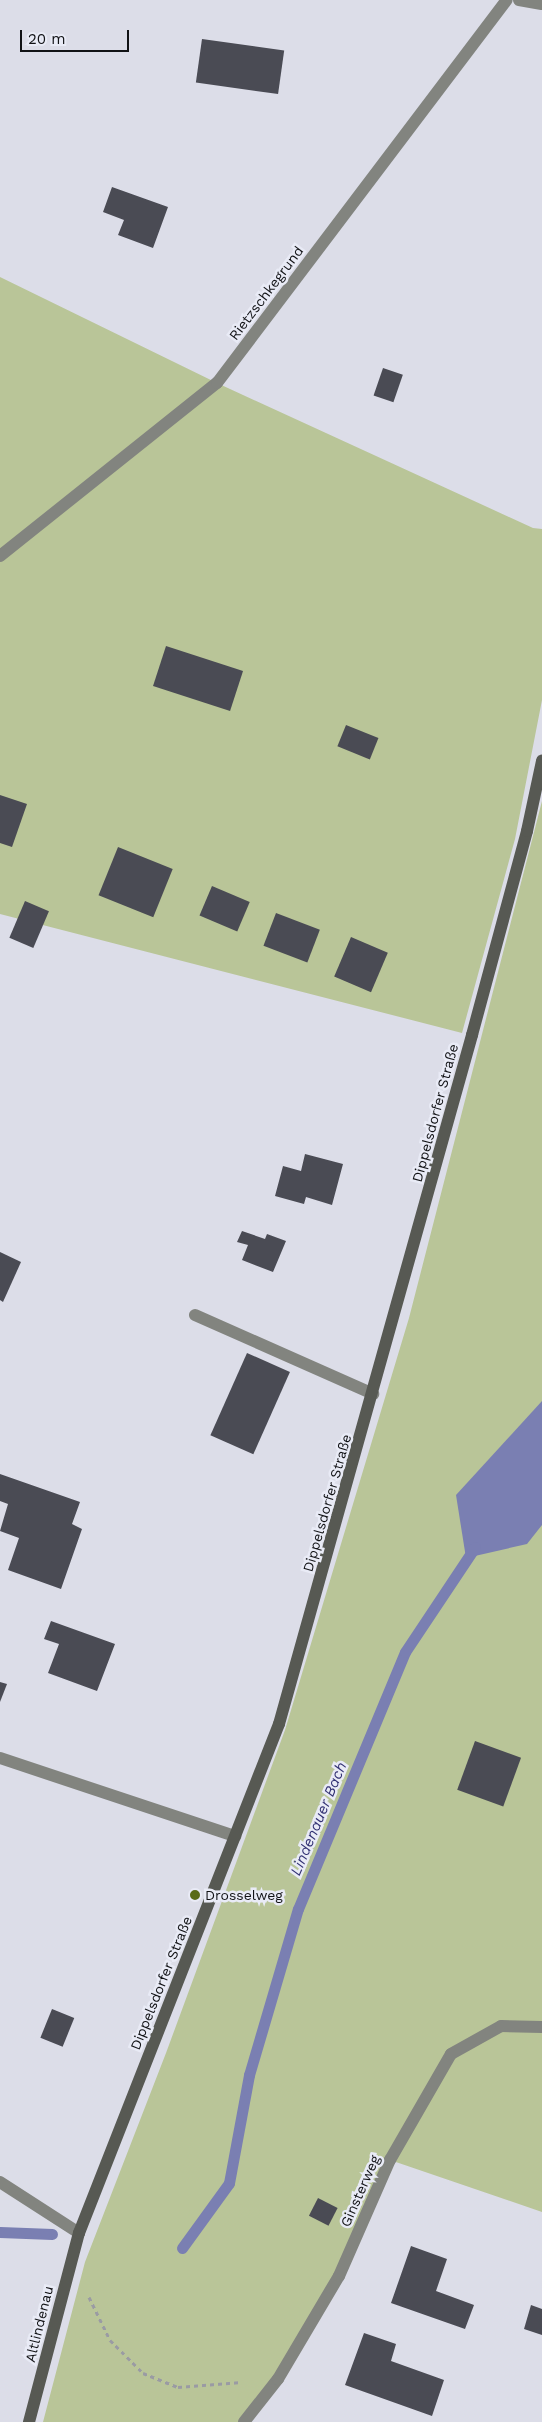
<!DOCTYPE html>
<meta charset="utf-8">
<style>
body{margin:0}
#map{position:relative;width:542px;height:2422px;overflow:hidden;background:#dcdde8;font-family:"Work Sans",sans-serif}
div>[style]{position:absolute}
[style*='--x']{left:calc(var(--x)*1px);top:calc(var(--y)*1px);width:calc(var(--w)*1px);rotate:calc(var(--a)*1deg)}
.green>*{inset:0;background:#b9c598}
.water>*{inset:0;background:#7a7fb2}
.stream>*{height:11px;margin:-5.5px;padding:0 5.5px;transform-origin:5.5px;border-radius:5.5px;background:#7a7fb2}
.building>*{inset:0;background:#4a4b54;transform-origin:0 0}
.path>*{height:3px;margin-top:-1.5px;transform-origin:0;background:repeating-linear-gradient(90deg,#9a9ba3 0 4px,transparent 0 8px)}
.lane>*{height:12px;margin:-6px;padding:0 6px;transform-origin:6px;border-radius:6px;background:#82847f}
.street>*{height:12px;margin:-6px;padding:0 6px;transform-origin:6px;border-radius:6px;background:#82847f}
.secondary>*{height:12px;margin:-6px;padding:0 6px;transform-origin:6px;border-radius:6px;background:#575953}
.dots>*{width:14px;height:14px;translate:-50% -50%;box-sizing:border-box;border:2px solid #e9ebf6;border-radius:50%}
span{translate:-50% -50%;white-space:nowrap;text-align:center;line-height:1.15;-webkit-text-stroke:5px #e9ebf6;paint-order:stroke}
.street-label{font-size:14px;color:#111215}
.poi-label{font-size:14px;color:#111215}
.left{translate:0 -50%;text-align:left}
.water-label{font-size:15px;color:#333273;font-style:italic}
.scale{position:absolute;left:20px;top:30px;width:109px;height:22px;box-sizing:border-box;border:2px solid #111215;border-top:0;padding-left:6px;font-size:15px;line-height:18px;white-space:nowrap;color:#111215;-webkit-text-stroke:4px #e9ebf6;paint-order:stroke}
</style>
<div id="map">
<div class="green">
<div style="clip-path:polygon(0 277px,217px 383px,533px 528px,542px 529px,542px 700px,515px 839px,462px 1033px,0 914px)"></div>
<div style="clip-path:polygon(542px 801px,542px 2212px,390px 2160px,339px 2276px,244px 2422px,43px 2422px,85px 2262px,166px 2053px,285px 1730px,409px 1318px)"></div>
</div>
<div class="water">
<div style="clip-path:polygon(542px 1401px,542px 1525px,527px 1544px,466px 1558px,456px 1495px)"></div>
</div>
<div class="stream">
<div style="--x:0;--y:2232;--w:52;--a:2.2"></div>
<div style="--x:182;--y:2248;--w:80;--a:-54.1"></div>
<div style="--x:229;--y:2183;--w:110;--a:-79.5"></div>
<div style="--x:249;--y:2075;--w:173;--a:-73.6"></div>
<div style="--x:298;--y:1909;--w:278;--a:-67.4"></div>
<div style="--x:405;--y:1652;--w:126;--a:-56.3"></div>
</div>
<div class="building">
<div style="left:202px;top:39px;width:83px;height:44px;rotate:8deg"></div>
<div style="clip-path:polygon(112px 187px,168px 207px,153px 248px,118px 235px,124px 220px,103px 212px)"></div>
<div style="left:383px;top:368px;width:21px;height:29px;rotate:19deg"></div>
<div style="left:166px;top:646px;width:81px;height:42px;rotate:18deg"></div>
<div style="left:346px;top:725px;width:35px;height:23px;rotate:22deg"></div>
<div style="clip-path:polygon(0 795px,27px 804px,12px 847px,0 843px)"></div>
<div style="left:118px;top:847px;width:59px;height:52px;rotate:22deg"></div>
<div style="left:212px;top:886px;width:41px;height:32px;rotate:23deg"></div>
<div style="left:25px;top:901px;width:26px;height:40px;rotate:23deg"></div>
<div style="left:276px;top:913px;width:47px;height:35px;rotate:21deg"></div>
<div style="left:351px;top:937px;width:40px;height:43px;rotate:23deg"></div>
<div style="clip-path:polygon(305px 1154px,343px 1164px,332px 1205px,306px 1197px,304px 1204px,275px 1196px,283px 1166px,301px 1171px)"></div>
<div style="clip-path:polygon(242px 1231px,265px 1239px,267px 1234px,286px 1241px,273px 1272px,242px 1260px,248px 1245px,237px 1242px)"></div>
<div style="clip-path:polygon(0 1252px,21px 1262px,3px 1302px,0 1300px)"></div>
<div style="left:247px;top:1353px;width:47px;height:90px;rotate:24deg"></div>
<div style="clip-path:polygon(0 1474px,80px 1502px,72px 1524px,82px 1529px,61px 1589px,8px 1570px,19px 1538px,0 1531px,8px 1504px,0 1501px)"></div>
<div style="clip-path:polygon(51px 1621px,115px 1644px,97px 1691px,48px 1673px,59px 1644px,44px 1639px)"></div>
<div style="clip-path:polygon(0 1682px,7px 1684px,0 1702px)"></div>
<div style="left:475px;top:1741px;width:49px;height:52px;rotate:20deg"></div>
<div style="left:52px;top:2009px;width:24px;height:31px;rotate:22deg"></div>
<div style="left:318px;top:2198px;width:22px;height:20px;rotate:27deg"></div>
<div style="clip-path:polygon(411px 2246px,447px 2259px,436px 2291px,474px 2305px,465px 2329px,391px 2303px)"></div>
<div style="clip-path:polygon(531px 2305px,542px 2309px,542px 2335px,524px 2329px)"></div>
<div style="clip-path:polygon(364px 2333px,396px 2344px,391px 2361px,444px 2380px,432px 2416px,345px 2385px)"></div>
</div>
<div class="path">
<div style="--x:89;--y:2297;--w:48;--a:64"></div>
<div style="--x:110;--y:2340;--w:47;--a:45"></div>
<div style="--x:143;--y:2373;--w:38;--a:22"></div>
<div style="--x:178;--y:2387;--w:64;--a:-4.5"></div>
</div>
<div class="lane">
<div style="--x:195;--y:1315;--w:195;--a:23.9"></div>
<div style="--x:244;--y:2422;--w:55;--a:-51.7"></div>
<div style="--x:278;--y:2379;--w:120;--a:-59.4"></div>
<div style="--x:339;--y:2276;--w:127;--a:-66.3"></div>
<div style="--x:390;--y:2160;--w:122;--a:-60.1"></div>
<div style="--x:451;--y:2054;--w:57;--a:-29.2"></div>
<div style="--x:501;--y:2026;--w:41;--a:1.4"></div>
</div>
<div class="street">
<div style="--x:519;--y:0;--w:23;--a:10"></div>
<div style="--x:0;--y:556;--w:278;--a:-38.6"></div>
<div style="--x:217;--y:383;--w:480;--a:-52.9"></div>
<div style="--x:0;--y:1758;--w:248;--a:18.4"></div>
<div style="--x:0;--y:2182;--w:94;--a:32.8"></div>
</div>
<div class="secondary">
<div style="--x:29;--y:2422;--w:196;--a:-75.2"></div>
<div style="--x:79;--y:2233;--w:547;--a:-68.55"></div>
<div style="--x:279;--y:1724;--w:716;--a:-74.35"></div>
<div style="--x:472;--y:1035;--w:211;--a:-74.9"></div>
<div style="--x:527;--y:831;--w:72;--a:-77.9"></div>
</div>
<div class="dots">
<div style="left:195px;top:1895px;background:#5a6b17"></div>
</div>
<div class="street-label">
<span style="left:266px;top:293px;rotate:-53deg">Rietzschkegrund</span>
<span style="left:435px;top:1113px;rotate:-75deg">Dippelsdorfer Straße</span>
<span style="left:327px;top:1503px;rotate:-74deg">Dippelsdorfer Straße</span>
<span style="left:161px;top:1983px;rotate:-68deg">Dippelsdorfer Straße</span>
<span style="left:360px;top:2191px;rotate:-66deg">Ginsterweg</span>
<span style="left:39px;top:2324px;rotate:-76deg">Altlindenau</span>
</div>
<div class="poi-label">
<span class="left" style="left:205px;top:1895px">Drosselweg</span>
</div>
<div class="water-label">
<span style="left:319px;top:1819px;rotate:-67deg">Lindenauer Bach</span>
</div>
<div class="scale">20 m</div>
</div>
